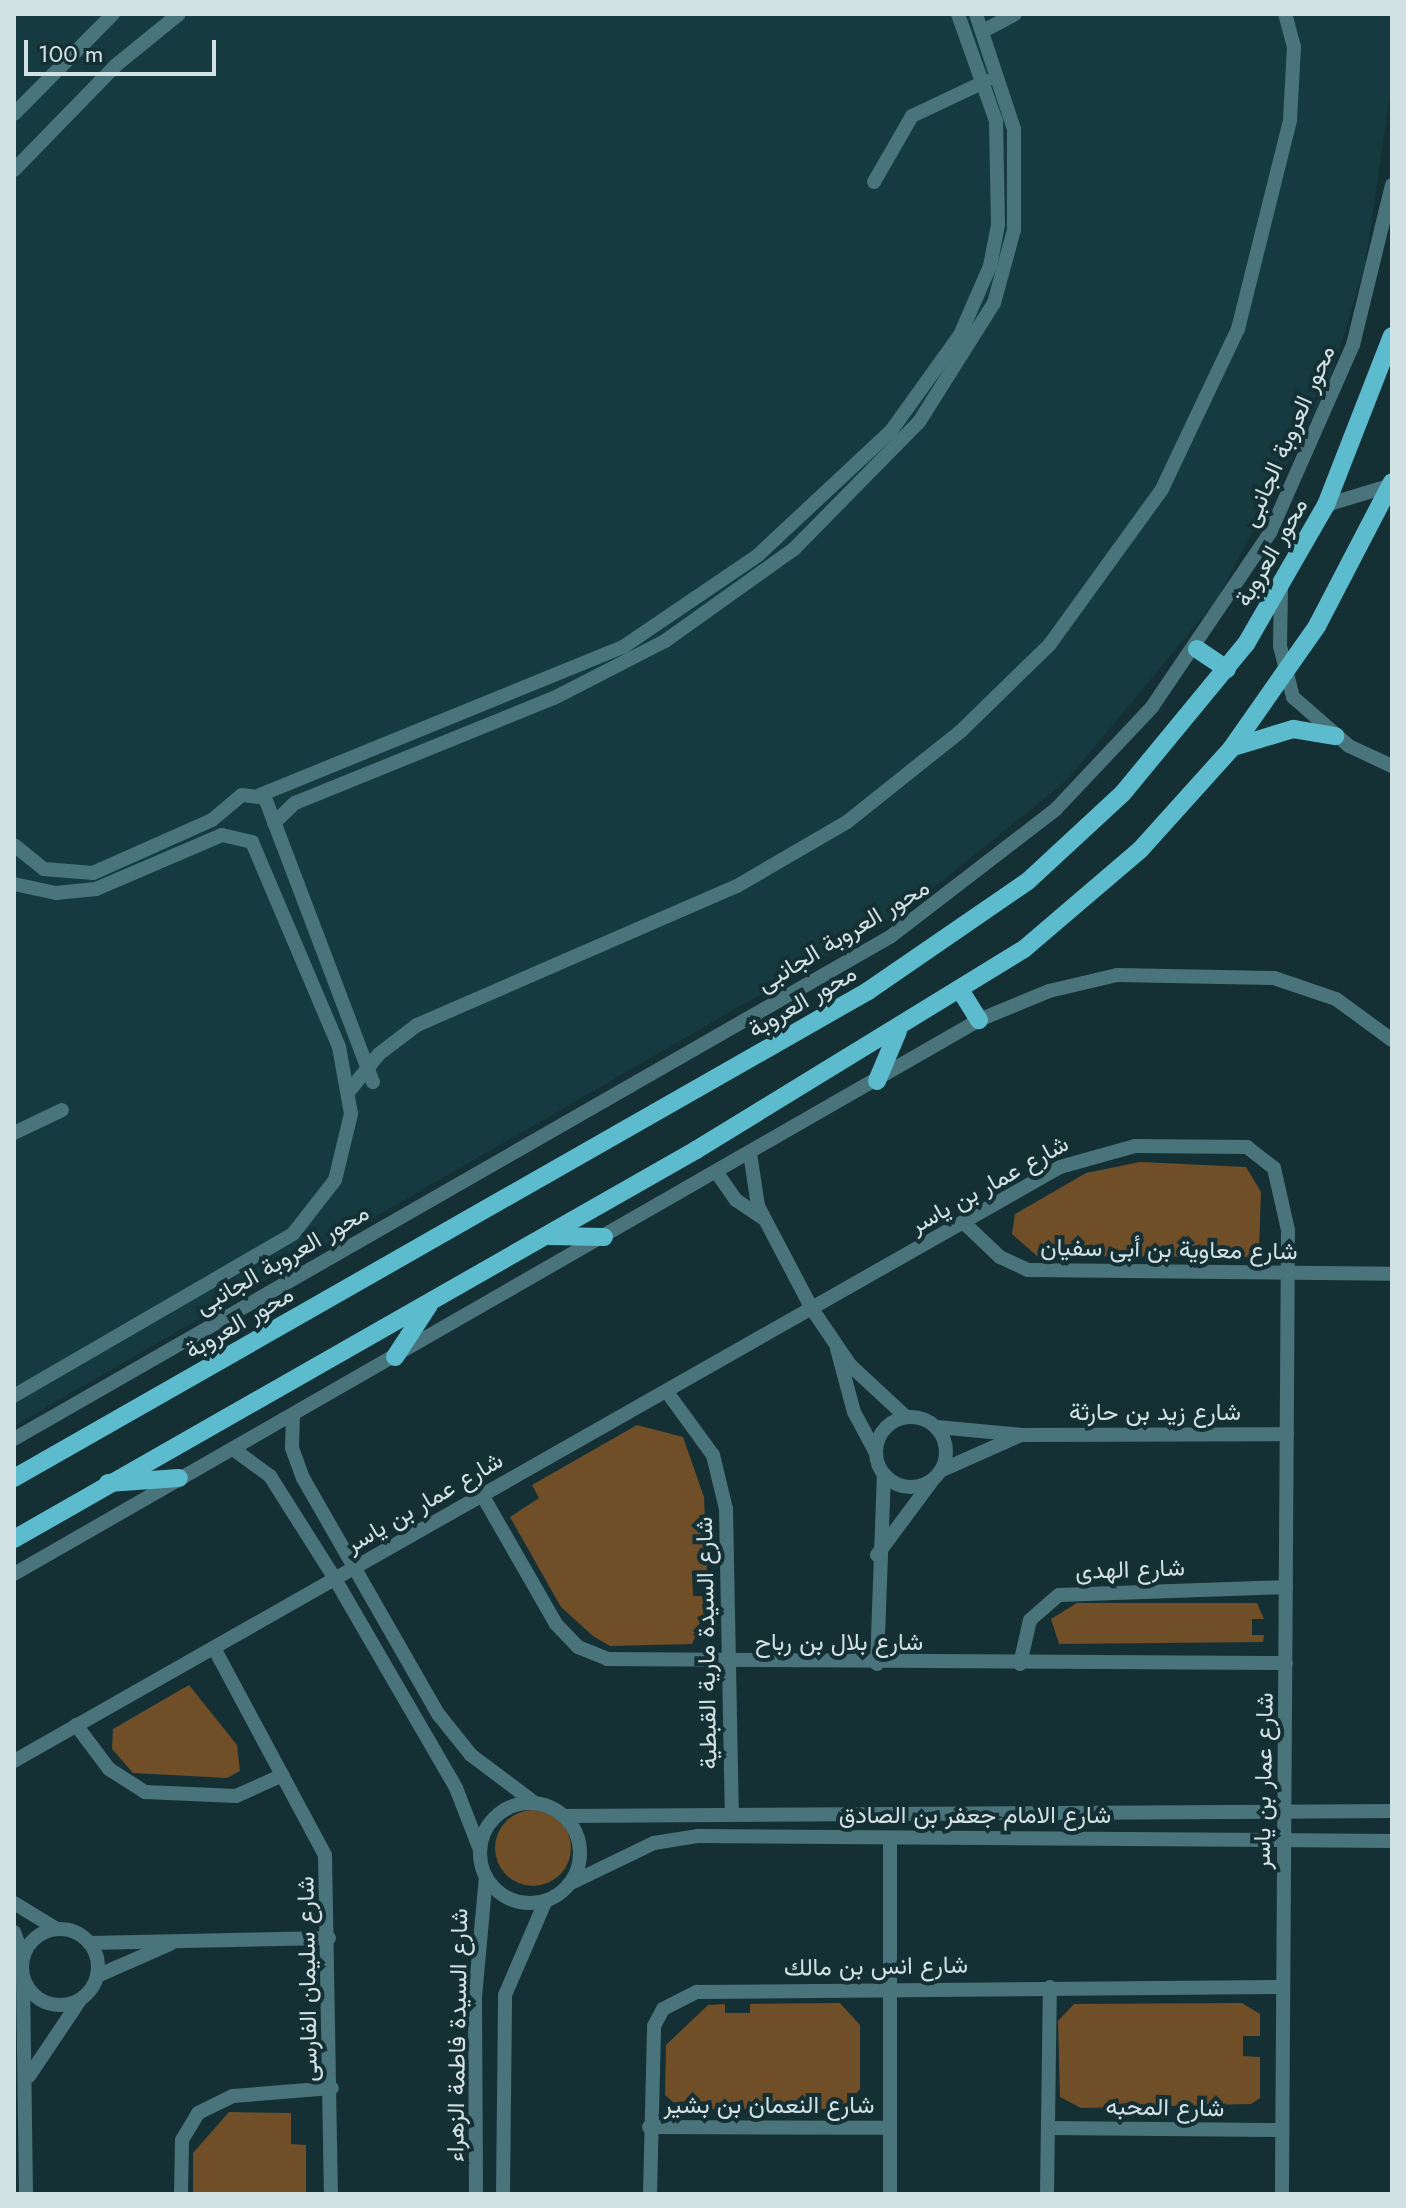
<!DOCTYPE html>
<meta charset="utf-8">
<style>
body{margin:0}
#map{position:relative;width:1406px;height:2208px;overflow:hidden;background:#153035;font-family:Jost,Vazirmatn,sans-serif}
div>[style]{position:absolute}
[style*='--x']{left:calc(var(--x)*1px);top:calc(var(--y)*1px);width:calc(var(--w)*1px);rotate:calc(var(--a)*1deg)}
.built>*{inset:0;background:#153b41}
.green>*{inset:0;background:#6f4e28}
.round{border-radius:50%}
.minor>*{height:14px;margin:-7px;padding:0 7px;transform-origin:7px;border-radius:7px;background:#49747c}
.minor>.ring{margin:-7px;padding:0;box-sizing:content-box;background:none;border:14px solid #49747c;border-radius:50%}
.major>*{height:18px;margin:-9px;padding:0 9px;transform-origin:9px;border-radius:9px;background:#5cbccd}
span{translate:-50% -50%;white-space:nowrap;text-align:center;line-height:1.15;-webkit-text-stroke:8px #153035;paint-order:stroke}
.street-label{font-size:24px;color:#d1e1e4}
.frame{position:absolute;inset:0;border:16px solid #d1e1e4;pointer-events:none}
.scale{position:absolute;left:24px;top:40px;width:192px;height:36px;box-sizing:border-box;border:4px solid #d1e1e4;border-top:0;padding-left:10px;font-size:24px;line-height:28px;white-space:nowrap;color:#d1e1e4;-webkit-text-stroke:6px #153035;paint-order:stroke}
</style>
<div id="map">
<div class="built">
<div style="clip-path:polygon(14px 14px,1392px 14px,1392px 80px,1365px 266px,1328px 386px,1218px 598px,1067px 780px,906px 910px,14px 1426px)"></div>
</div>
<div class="green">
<div style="clip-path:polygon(1140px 1162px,1246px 1167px,1261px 1192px,1259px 1248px,1248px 1257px,1037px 1256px,1012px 1234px,1015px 1214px,1086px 1173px)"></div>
<div style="clip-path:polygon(637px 1425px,683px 1437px,704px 1497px,707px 1571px,692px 1571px,693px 1596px,707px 1596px,707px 1609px,692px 1644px,610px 1646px,593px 1636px,561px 1607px,510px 1517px,539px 1498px,532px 1485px)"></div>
<div style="clip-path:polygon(1077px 1603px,1257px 1603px,1264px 1619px,1252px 1619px,1252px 1635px,1264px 1635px,1263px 1642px,1059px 1644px,1051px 1619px)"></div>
<div style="clip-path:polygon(189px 1685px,237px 1745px,240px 1771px,227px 1778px,133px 1773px,112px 1749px,113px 1729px)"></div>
<div class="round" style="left:495px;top:1810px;width:76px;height:76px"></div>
<div style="clip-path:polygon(840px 2003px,860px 2025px,860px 2089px,843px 2109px,681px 2109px,665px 2095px,666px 2045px,708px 2005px,725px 2004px,725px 2013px,750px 2013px,750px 2004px)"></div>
<div style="clip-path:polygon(1242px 2003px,1260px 2014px,1260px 2036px,1243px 2036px,1243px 2056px,1260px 2057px,1260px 2098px,1251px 2104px,1081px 2108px,1060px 2097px,1058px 2021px,1074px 2004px)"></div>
<div style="clip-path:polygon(229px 2112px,291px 2113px,291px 2144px,306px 2145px,306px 2194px,193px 2194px,193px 2153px)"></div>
</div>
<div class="minor">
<div style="--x:985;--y:30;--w:34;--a:-28"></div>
<div style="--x:14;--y:114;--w:141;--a:-45.3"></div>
<div style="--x:14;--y:170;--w:145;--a:-45.8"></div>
<div style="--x:115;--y:66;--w:82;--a:-39.1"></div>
<div style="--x:874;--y:182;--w:76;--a:-60.1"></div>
<div style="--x:912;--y:116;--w:82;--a:-25.3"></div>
<div style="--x:1326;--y:505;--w:69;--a:-16.9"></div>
<div style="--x:1281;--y:587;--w:59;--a:91"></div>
<div style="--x:1280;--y:646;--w:53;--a:75.7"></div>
<div style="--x:1293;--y:697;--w:74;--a:41.2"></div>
<div style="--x:1349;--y:746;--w:47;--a:24.9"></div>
<div style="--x:260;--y:795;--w:392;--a:-22.2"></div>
<div style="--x:623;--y:647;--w:162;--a:-34.2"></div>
<div style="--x:757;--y:556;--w:183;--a:-43"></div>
<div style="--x:891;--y:431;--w:118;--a:-54.3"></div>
<div style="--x:960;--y:335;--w:75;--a:-66.5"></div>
<div style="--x:990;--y:266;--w:42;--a:-79"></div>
<div style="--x:998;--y:225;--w:104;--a:-91.1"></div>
<div style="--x:996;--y:121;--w:114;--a:-109.6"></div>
<div style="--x:274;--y:823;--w:29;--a:-44"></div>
<div style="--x:295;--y:803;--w:279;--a:-22.1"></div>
<div style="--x:554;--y:698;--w:125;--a:-27.2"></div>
<div style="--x:665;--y:641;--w:158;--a:-35.5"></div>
<div style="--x:794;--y:549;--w:178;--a:-45.5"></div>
<div style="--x:919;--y:422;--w:141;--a:-57.8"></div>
<div style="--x:994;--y:303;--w:76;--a:-74.7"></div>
<div style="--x:1014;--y:230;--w:101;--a:-90"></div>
<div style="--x:1014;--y:129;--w:121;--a:-108.3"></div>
<div style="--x:14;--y:845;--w:38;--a:39"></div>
<div style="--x:44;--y:869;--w:49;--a:4.7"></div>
<div style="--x:93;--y:873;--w:130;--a:-24"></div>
<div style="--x:212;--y:820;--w:39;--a:-40"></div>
<div style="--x:242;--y:795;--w:23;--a:7"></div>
<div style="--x:265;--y:798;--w:304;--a:69.2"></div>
<div style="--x:14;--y:884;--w:43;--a:12.1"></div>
<div style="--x:56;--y:893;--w:40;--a:-5.7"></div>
<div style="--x:96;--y:889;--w:137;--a:-23.2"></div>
<div style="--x:222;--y:835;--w:31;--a:13"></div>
<div style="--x:252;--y:842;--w:223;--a:67"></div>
<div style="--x:339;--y:1047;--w:68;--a:79.8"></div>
<div style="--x:351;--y:1114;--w:68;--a:103.6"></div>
<div style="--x:335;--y:1180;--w:68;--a:127.9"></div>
<div style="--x:293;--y:1234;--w:323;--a:149.9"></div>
<div style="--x:350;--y:1090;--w:46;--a:-51.1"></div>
<div style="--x:379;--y:1054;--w:48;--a:-37.3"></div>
<div style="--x:417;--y:1025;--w:349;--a:-23.5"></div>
<div style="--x:737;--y:886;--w:127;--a:-30.2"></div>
<div style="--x:847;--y:822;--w:146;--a:-38.6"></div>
<div style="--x:961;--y:731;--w:124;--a:-44.3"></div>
<div style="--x:1050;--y:644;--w:191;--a:-54.1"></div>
<div style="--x:1162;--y:489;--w:177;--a:-64.6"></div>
<div style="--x:1238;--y:329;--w:215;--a:-76"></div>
<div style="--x:1290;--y:120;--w:73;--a:-86.9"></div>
<div style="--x:1294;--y:47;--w:34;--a:-105"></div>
<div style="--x:14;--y:1133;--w:53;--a:-25.6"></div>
<div style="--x:750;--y:1153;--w:54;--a:81.4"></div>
<div style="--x:758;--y:1206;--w:116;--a:62.3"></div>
<div style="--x:812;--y:1309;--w:68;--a:55.8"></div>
<div style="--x:850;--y:1365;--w:76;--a:42.9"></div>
<div style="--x:717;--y:1173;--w:33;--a:55"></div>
<div style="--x:736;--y:1200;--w:34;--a:34"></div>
<div style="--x:963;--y:1222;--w:51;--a:43.4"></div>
<div style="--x:1000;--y:1257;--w:31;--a:25"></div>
<div style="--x:1028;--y:1270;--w:364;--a:0.6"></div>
<div style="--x:837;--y:1349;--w:65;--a:74.9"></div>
<div style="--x:854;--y:1412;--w:47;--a:61.8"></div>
<div style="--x:667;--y:1392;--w:78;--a:53.9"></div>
<div style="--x:713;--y:1455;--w:56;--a:76.5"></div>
<div style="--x:726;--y:1509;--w:304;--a:88.9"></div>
<div class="ring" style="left:876px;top:1417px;width:56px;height:56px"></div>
<div style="--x:293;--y:1417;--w:31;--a:92"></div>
<div style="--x:292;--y:1448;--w:32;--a:70"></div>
<div style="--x:303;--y:1478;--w:273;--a:60.2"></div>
<div style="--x:439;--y:1715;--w:51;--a:51.3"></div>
<div style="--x:471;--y:1755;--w:80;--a:36.9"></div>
<div style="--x:937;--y:1427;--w:86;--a:5.3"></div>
<div style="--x:1023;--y:1435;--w:264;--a:-0.2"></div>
<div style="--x:14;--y:1439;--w:1010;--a:-29.82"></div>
<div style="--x:890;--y:937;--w:210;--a:-37.6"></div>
<div style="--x:1056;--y:809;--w:140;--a:-46.7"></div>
<div style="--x:1152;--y:707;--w:210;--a:-55.9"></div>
<div style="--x:1270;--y:533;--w:206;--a:-66.2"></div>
<div style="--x:1353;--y:345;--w:165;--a:-76.3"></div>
<div style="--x:233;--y:1449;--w:46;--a:36.1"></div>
<div style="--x:270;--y:1476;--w:122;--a:57.7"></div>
<div style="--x:335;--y:1579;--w:241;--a:59.9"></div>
<div style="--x:456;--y:1788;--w:66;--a:68.8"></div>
<div style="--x:942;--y:1470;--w:86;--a:-23.9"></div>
<div style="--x:481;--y:1493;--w:151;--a:60.2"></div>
<div style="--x:556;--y:1624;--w:32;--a:46"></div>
<div style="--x:578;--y:1647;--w:31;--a:22"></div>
<div style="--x:607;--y:1659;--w:679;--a:0.34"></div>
<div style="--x:877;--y:1555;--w:92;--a:-53.4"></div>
<div style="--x:14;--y:1574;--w:1113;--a:-29.86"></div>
<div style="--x:979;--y:1020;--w:76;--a:-22.5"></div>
<div style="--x:1049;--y:991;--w:70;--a:-13.2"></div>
<div style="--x:1117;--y:975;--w:157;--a:1.1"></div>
<div style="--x:1274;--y:978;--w:65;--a:18.7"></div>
<div style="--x:1336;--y:999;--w:69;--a:36.2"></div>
<div style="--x:214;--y:1648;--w:235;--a:61.8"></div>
<div style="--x:325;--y:1855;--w:339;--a:89"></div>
<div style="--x:877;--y:1664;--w:190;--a:-87.9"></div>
<div style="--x:1020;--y:1664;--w:45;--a:-77.2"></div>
<div style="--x:1030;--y:1620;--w:38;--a:-41"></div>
<div style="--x:1059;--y:1595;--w:227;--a:-2"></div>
<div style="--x:76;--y:1725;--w:55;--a:53.1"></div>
<div style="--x:109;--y:1769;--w:43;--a:32.6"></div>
<div style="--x:145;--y:1792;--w:91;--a:2.5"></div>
<div style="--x:236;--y:1796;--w:51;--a:-24.1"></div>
<div style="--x:14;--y:1761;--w:1203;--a:-29.59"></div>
<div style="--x:1060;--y:1167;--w:78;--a:-15.6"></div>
<div style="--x:1135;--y:1146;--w:112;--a:0.5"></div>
<div style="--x:1247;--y:1147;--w:34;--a:38"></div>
<div style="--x:1274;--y:1168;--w:64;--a:77.3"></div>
<div style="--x:1288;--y:1230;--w:964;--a:90.36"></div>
<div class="ring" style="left:480px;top:1803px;width:86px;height:86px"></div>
<div style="--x:564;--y:1816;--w:828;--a:-0.35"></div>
<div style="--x:569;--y:1884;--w:94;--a:-25.8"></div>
<div style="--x:654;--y:1843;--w:45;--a:-9"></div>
<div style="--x:698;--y:1836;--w:694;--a:0.41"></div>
<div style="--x:14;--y:1903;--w:50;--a:31.2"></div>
<div class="ring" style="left:22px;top:1929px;width:62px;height:62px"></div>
<div style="--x:14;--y:1932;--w:27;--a:70"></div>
<div style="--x:89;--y:1943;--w:240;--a:-1.2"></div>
<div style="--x:97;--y:1976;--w:80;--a:-23.7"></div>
<div style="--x:23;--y:1979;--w:215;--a:89.2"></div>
<div style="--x:29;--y:2076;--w:92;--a:-56.1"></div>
<div style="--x:649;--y:2127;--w:240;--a:0.2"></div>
<div style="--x:1048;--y:2128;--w:233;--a:0.5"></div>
<div style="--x:181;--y:2194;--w:54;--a:-88.9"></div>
<div style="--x:182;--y:2140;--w:31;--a:-59"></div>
<div style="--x:198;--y:2113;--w:39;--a:-26"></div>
<div style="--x:233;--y:2096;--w:99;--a:-4.6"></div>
<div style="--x:476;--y:2194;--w:197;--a:-90.3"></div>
<div style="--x:475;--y:1997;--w:121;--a:-84.8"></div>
<div style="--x:503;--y:2194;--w:199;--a:-89.4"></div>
<div style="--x:505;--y:1995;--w:103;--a:-66.7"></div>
<div style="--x:650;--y:2194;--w:168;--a:-88.6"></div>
<div style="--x:654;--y:2026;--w:19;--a:-62"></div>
<div style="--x:663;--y:2009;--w:38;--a:-27"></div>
<div style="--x:697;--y:1992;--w:585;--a:-0.49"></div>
<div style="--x:890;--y:2194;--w:356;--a:-90"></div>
<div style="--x:1047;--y:2194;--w:207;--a:-89.2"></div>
</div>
<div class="major">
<div style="--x:1197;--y:649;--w:36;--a:34"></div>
<div style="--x:1237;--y:746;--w:59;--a:-16.9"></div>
<div style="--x:1293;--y:729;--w:43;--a:9.5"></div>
<div style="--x:962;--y:993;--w:32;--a:58"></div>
<div style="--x:877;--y:1081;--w:54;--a:-67.2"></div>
<div style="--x:549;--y:1236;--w:55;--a:1"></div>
<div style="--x:395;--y:1357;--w:62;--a:-56.8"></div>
<div style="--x:14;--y:1478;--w:983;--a:-29.69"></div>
<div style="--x:868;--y:991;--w:194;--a:-34.5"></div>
<div style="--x:1028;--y:881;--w:129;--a:-42.8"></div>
<div style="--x:1123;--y:793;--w:193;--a:-50.5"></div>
<div style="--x:1246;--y:644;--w:160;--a:-60.1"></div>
<div style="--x:1326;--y:505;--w:181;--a:-68.7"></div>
<div style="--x:108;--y:1483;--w:71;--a:-4"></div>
<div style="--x:14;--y:1539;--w:785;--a:-29.7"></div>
<div style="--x:696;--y:1150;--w:385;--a:-31.5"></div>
<div style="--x:1024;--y:949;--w:153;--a:-40.5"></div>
<div style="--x:1140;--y:850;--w:136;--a:-48"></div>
<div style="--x:1231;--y:749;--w:150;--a:-55"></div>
<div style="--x:1317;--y:626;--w:162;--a:-62.5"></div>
</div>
<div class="street-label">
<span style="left:1288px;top:436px;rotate:-66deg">محور العروبة الجانبى</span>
<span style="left:1271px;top:552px;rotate:-60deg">محور العروبة</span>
<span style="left:843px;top:935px;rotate:-31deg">محور العروبة الجانبى</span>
<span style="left:802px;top:1001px;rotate:-30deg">محور العروبة</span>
<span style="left:989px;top:1184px;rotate:-29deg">شارع عمار بن ياسر</span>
<span style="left:1169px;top:1249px;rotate:1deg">شارع معاوية بن أبى سفيان</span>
<span style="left:282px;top:1259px;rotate:-30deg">محور العروبة الجانبى</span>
<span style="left:239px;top:1322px;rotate:-30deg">محور العروبة</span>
<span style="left:1155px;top:1412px">شارع زيد بن حارثة</span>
<span style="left:424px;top:1502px;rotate:-30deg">شارع عمار بن ياسر</span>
<span style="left:1130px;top:1569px;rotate:-2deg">شارع الهدى</span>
<span style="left:839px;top:1642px">شارع بلال بن رباح</span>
<span style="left:706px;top:1643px;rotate:-91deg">شارع السيدة مارية القبطية</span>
<span style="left:1263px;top:1781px;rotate:-89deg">شارع عمار بن ياسر</span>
<span style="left:975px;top:1815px">شارع الامام جعفر بن الصادق</span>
<span style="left:876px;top:1966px;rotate:-1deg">شارع انس بن مالك</span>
<span style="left:307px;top:1979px;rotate:-91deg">شارع سليمان الفارسى</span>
<span style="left:457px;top:2035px;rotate:-89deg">شارع السيدة فاطمة الزهراء</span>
<span style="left:769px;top:2105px">شارع النعمان بن بشير</span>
<span style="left:1165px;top:2107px;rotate:1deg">شارع المحبه</span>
</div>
<div class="frame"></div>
<div class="scale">100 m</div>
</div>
